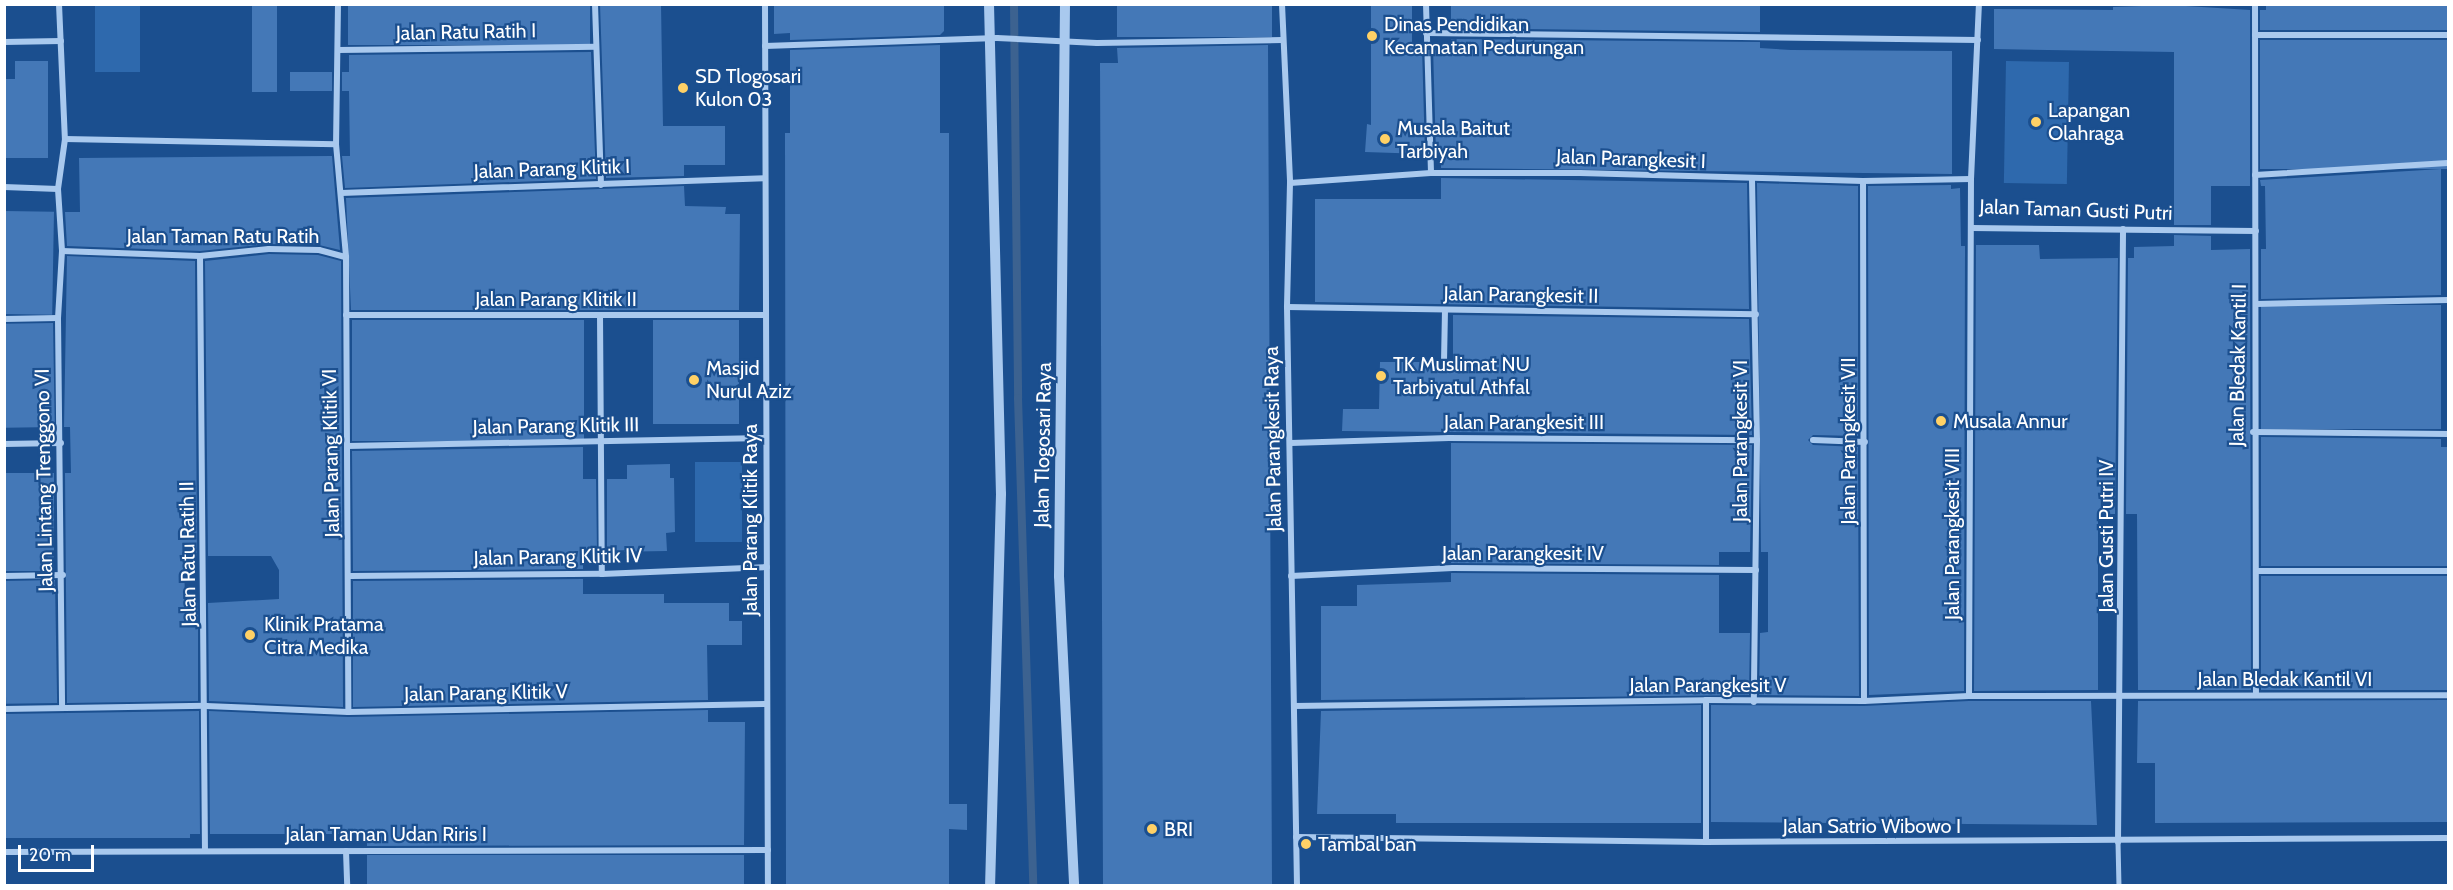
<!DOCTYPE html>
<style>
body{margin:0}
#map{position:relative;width:2453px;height:890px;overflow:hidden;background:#1b4f8f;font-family:Cabin,sans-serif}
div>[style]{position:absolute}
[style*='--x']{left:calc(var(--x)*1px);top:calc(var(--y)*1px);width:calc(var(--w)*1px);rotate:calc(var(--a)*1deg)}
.green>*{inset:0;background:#2e69ad;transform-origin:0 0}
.stream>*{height:8px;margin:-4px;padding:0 4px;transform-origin:4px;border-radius:4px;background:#3c6290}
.building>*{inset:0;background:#4478b7;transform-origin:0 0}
.service>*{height:4.5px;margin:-2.25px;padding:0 2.25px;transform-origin:2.25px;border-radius:2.25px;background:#a9c9ee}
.minor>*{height:6px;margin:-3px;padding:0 3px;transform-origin:3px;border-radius:3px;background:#a9c9ee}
.tertiary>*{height:10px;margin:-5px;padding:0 5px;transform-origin:5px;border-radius:5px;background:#a9c9ee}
.dots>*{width:16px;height:16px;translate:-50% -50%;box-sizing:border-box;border:3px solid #1b4f8f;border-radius:50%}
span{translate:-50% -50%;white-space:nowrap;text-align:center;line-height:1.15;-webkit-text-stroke:4.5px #1b4f8f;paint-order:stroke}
.poi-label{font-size:20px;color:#fff}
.left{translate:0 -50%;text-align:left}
.street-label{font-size:20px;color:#fff}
.frame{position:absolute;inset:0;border:6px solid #fff;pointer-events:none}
.scale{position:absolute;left:18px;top:845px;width:76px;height:27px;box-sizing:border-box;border:3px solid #fff;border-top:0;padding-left:8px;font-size:18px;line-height:21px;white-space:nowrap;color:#fff;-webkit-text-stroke:4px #1b4f8f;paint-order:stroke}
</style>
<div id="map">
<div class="green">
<div style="left:95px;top:5px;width:45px;height:67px"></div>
<div style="left:2006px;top:61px;width:63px;height:122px;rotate:1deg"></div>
<div style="left:695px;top:462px;width:47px;height:80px"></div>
</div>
<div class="stream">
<div style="--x:1014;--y:4;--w:394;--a:89.4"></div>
<div style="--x:1018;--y:398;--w:488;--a:88.2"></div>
</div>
<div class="building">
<div style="left:252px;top:4px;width:25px;height:88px"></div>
<div style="left:348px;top:4px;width:242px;height:41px"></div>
<div style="clip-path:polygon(600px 4px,661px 4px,663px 126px,725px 126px,725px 165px,684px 165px,684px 176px,606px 178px)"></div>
<div style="clip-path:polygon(774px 4px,944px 4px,944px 31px,940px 35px,790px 40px,790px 33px,774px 34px)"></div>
<div style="left:1117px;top:4px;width:155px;height:33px"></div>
<div style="clip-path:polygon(1371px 4px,1412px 4px,1412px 47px,1422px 47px,1425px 154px,1365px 152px,1367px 124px,1371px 125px)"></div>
<div style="clip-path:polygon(1451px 4px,1760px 4px,1760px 32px,1451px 28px)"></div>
<div style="clip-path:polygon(2266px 4px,2448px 4px,2448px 30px,2260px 30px,2260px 10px,2266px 10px)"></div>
<div style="clip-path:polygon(2170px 5px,2250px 10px,2250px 186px,2211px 186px,2211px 225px,2174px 225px,2174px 52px,1994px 49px,1994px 9px,2113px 10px,2113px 7px)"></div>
<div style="clip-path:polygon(1451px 39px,1760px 42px,1760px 48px,1791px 50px,1952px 51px,1952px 174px,1441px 168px,1441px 154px,1436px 154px,1433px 47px,1451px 47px)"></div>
<div style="left:2260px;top:40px;width:188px;height:129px"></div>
<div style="clip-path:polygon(940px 45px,940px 133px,949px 133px,949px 804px,967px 804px,967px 830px,949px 829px,949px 885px,786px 885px,785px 133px,790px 133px,790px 50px)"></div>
<div style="clip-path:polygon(1268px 45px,1272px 885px,1103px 885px,1100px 63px,1118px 63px,1117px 48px)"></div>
<div style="clip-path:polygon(591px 52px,596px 179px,345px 188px,342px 156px,350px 156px,349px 91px,342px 91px,342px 72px,349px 72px,349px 55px)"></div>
<div style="clip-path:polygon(15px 61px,48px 61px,48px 158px,4px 158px,4px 79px,15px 79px)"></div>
<div style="left:332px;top:72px;width:19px;height:42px;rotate:90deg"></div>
<div style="clip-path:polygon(332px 156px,340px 250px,319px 245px,269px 244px,200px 251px,67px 246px,65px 212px,80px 212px,79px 158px)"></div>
<div style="clip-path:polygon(2441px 169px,2441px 295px,2261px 299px,2261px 249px,2266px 249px,2265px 186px,2261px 186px,2260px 180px)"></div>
<div style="clip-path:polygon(1441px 178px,1747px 183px,1749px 309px,1315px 302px,1315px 199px,1441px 199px)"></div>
<div style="clip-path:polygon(1757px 183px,1858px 186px,1858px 436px,1813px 435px,1808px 440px,1813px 445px,1858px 447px,1859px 696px,1759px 695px,1760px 633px,1768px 632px,1768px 552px,1761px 552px)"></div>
<div style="clip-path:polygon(1951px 185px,1951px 189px,1960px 188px,1961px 246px,1965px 246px,1964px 691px,1869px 695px,1868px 186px)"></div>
<div style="clip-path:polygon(684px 186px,685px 206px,726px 207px,725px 214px,740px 214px,739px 310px,351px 310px,346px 198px)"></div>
<div style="left:4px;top:211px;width:50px;height:103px;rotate:1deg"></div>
<div style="clip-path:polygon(2174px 235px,2211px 236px,2211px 250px,2250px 249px,2251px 690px,2138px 690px,2137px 514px,2126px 514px,2128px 258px,2134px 258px,2134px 247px,2174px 246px)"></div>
<div style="clip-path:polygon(1976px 245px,2039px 245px,2040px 259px,2118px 258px,2115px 514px,2098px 514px,2098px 690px,1974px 691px)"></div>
<div style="clip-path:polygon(269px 254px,318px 255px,341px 261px,343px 707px,209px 701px,208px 603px,279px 599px,279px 570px,271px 556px,208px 556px,205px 261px)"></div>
<div style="clip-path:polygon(67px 256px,195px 261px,197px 556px,184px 557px,185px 603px,198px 603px,198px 701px,67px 703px,65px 473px,71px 473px,70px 427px,64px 427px)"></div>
<div style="left:2441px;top:305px;width:124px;height:180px;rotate:90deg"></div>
<div style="clip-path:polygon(1453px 315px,1749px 319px,1752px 435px,1342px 431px,1343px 409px,1379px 409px,1380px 362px,1439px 362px,1444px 367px,1453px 362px)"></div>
<div style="left:352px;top:320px;width:232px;height:121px"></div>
<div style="left:653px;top:320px;width:86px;height:104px"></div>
<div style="left:53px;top:323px;width:104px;height:49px;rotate:89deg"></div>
<div style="clip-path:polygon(2261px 437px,2441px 439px,2441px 447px,2448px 447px,2448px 566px,2261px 566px)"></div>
<div style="clip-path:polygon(1451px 443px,1752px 445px,1750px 552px,1719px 552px,1719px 565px,1451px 563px)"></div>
<div style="clip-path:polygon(583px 447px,583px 479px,596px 479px,597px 552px,583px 552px,583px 569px,353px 571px,352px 451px)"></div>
<div style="clip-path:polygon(670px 464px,670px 478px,674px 478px,675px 532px,666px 533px,667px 551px,607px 552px,607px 479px,627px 479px,627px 465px)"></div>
<div style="left:4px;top:473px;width:50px;height:98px"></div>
<div style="clip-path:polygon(1451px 573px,1719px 575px,1719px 633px,1750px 633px,1749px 695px,1321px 700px,1321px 606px,1357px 606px,1357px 585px,1451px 582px)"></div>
<div style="left:2261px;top:576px;width:187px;height:114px"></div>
<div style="clip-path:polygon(583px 579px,583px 594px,664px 594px,664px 603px,729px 603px,729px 621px,742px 621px,742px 645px,707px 645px,708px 700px,353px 707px,353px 581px)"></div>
<div style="left:55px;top:580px;width:123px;height:51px;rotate:89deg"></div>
<div style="clip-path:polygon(2448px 700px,2448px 822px,2155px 823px,2155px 763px,2137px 763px,2138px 701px)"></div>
<div style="clip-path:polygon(1969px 701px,2091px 701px,2097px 825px,1711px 822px,1711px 705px,1864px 706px)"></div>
<div style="clip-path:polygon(1701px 705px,1701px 823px,1396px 823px,1396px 814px,1317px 814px,1321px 711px)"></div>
<div style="clip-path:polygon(708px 710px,708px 722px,745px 722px,744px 845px,367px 846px,367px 834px,210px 834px,209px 711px,348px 717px)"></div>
<div style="clip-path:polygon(199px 711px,200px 834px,190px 834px,190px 838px,4px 838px,4px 714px)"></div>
<div style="left:744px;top:855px;width:30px;height:377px;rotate:90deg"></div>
</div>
<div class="service">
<div style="--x:2118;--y:842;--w:44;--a:88.7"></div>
</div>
<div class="minor">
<div style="--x:59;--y:4;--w:135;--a:87.5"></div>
<div style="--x:65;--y:139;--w:50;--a:98"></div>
<div style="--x:58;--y:189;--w:62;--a:86.3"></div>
<div style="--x:62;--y:251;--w:67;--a:93.4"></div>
<div style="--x:58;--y:318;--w:390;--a:89.4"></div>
<div style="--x:338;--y:4;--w:140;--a:90.8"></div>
<div style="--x:336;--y:144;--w:113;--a:84.9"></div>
<div style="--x:346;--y:257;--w:455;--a:89.7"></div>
<div style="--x:595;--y:4;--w:181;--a:88.1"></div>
<div style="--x:765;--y:4;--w:882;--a:89.81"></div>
<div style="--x:1282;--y:4;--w:179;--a:87.4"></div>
<div style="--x:1290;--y:183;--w:124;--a:91.4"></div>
<div style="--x:1287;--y:307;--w:579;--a:89.01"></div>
<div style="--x:1426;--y:4;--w:169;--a:88.3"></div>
<div style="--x:2255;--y:4;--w:691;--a:89.92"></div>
<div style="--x:1426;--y:33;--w:552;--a:0.73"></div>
<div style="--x:2255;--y:35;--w:193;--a:0"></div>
<div style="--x:4;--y:42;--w:57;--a:-1"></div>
<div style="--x:765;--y:46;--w:232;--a:-2"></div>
<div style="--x:997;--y:38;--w:100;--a:2.9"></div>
<div style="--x:1097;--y:43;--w:185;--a:-0.9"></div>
<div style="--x:338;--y:50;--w:257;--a:-0.7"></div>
<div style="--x:65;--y:139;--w:271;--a:1.1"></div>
<div style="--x:2255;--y:175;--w:193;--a:-3.6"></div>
<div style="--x:1752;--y:180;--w:260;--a:88.9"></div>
<div style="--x:1757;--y:440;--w:262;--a:90.7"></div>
<div style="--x:1863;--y:181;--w:520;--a:89.89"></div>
<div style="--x:1290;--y:183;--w:141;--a:-4.1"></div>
<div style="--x:1431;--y:173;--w:149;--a:0"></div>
<div style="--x:1580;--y:173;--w:283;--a:1.6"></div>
<div style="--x:1863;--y:181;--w:108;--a:-1.1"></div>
<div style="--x:4;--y:187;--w:54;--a:2.1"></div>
<div style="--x:341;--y:193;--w:424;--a:-2"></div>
<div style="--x:1972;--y:228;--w:284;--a:0.6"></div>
<div style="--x:62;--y:251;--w:138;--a:2.1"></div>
<div style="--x:200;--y:256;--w:69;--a:-5.8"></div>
<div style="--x:269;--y:249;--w:50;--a:1.1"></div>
<div style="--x:319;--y:250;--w:28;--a:15"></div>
<div style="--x:200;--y:256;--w:595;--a:89.52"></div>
<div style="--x:2256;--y:304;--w:192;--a:-1.2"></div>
<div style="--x:1287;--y:307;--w:469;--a:0.9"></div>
<div style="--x:346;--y:315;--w:420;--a:0"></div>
<div style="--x:600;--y:315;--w:259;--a:89.6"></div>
<div style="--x:4;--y:319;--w:54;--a:-1.1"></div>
<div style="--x:1444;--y:362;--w:51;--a:-88.9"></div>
<div style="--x:2253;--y:432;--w:195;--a:0.6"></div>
<div style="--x:1813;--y:440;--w:52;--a:2.2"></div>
<div style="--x:1291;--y:443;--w:158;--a:-1.8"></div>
<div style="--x:1449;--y:438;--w:308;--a:0.4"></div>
<div style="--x:4;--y:444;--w:57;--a:-1"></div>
<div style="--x:347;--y:446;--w:419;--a:-1.1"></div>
<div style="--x:2256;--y:571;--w:192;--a:0"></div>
<div style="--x:4;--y:576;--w:59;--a:-1"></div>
<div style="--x:350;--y:576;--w:252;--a:-0.5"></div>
<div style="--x:602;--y:574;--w:165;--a:-2.4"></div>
<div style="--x:1291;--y:576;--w:162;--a:-2.8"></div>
<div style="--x:1453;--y:568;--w:303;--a:0.4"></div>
<div style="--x:1969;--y:696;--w:517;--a:-89.78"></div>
<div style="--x:1971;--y:179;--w:175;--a:-87.4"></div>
<div style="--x:1706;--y:700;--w:142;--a:90"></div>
<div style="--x:1294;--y:706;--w:412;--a:-0.8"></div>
<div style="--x:1706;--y:700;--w:158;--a:0.4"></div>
<div style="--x:1864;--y:701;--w:105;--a:-2.7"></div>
<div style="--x:1969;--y:696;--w:479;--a:-0.1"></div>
<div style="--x:4;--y:709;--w:202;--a:-0.9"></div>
<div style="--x:206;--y:706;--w:142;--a:2.4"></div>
<div style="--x:348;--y:712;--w:419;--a:-1.1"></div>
<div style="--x:1296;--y:837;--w:410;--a:0.7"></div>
<div style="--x:1706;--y:842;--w:742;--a:-0.31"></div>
<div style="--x:2118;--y:842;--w:613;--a:-89.53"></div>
<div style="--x:346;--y:851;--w:35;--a:88"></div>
<div style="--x:4;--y:852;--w:764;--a:-0.15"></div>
</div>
<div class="tertiary">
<div style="--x:989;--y:4;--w:490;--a:88.6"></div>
<div style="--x:1001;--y:494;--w:392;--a:91.6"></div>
<div style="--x:1065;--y:4;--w:572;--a:90.6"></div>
<div style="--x:1059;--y:576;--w:310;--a:87.2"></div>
</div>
<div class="dots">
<div style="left:1372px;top:36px;background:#ffd166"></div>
<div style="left:683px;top:88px;background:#ffd166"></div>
<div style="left:2036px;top:122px;background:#ffd166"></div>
<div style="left:1385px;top:139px;background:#ffd166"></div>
<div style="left:1381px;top:376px;background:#ffd166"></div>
<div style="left:694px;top:380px;background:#ffd166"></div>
<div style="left:1941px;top:421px;background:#ffd166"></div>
<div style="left:250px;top:635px;background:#ffd166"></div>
<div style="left:1152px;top:829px;background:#ffd166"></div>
<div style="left:1306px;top:844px;background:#ffd166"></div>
</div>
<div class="poi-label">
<span class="left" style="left:1384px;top:36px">Dinas Pendidikan<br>Kecamatan Pedurungan</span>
<span class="left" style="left:695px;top:88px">SD Tlogosari<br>Kulon 03</span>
<span class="left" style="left:2048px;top:122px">Lapangan<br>Olahraga</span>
<span class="left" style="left:1397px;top:140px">Musala Baitut<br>Tarbiyah</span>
<span class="left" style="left:1393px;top:376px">TK Muslimat NU<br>Tarbiyatul Athfal</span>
<span class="left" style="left:706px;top:380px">Masjid<br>Nurul Aziz</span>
<span class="left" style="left:1953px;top:421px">Musala Annur</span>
<span class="left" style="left:264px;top:636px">Klinik Pratama<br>Citra Medika</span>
<span class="left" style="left:1164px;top:829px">BRI</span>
<span class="left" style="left:1318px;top:844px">Tambal ban</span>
</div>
<div class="street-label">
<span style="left:466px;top:32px;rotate:-1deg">Jalan Ratu Ratih I</span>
<span style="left:1631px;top:159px;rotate:2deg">Jalan Parangkesit I</span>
<span style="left:552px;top:169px;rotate:-2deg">Jalan Parang Klitik I</span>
<span style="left:2076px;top:210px;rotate:2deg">Jalan Taman Gusti Putri</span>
<span style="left:223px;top:236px">Jalan Taman Ratu Ratih</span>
<span style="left:1521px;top:295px;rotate:1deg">Jalan Parangkesit II</span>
<span style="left:556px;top:299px">Jalan Parang Klitik II</span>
<span style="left:2238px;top:365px;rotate:-89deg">Jalan Bledak Kantil I</span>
<span style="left:1524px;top:422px">Jalan Parangkesit III</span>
<span style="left:556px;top:426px;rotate:-1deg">Jalan Parang Klitik III</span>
<span style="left:1273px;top:439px;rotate:-91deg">Jalan Parangkesit Raya</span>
<span style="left:1740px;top:441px;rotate:-90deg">Jalan Parangkesit VI</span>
<span style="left:1848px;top:441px;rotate:-90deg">Jalan Parangkesit VII</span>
<span style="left:1043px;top:445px;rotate:-89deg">Jalan Tlogosari Raya</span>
<span style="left:331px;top:453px;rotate:-91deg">Jalan Parang Klitik VI</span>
<span style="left:44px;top:480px;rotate:-91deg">Jalan Lintang Trenggono VI</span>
<span style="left:750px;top:520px;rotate:-90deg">Jalan Parang Klitik Raya</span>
<span style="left:1952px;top:534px;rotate:-90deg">Jalan Parangkesit VIII</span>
<span style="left:2106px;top:536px;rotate:-90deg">Jalan Gusti Putri IV</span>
<span style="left:1523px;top:553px">Jalan Parangkesit IV</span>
<span style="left:188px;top:554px;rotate:-91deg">Jalan Ratu Ratih II</span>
<span style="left:558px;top:557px;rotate:-1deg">Jalan Parang Klitik IV</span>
<span style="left:2285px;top:679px">Jalan Bledak Kantil VI</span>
<span style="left:1708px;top:685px">Jalan Parangkesit V</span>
<span style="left:486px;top:693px;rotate:-1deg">Jalan Parang Klitik V</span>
<span style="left:1872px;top:826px">Jalan Satrio Wibowo I</span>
<span style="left:386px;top:834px">Jalan Taman Udan Riris I</span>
</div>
<div class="frame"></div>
<div class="scale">20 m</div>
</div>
